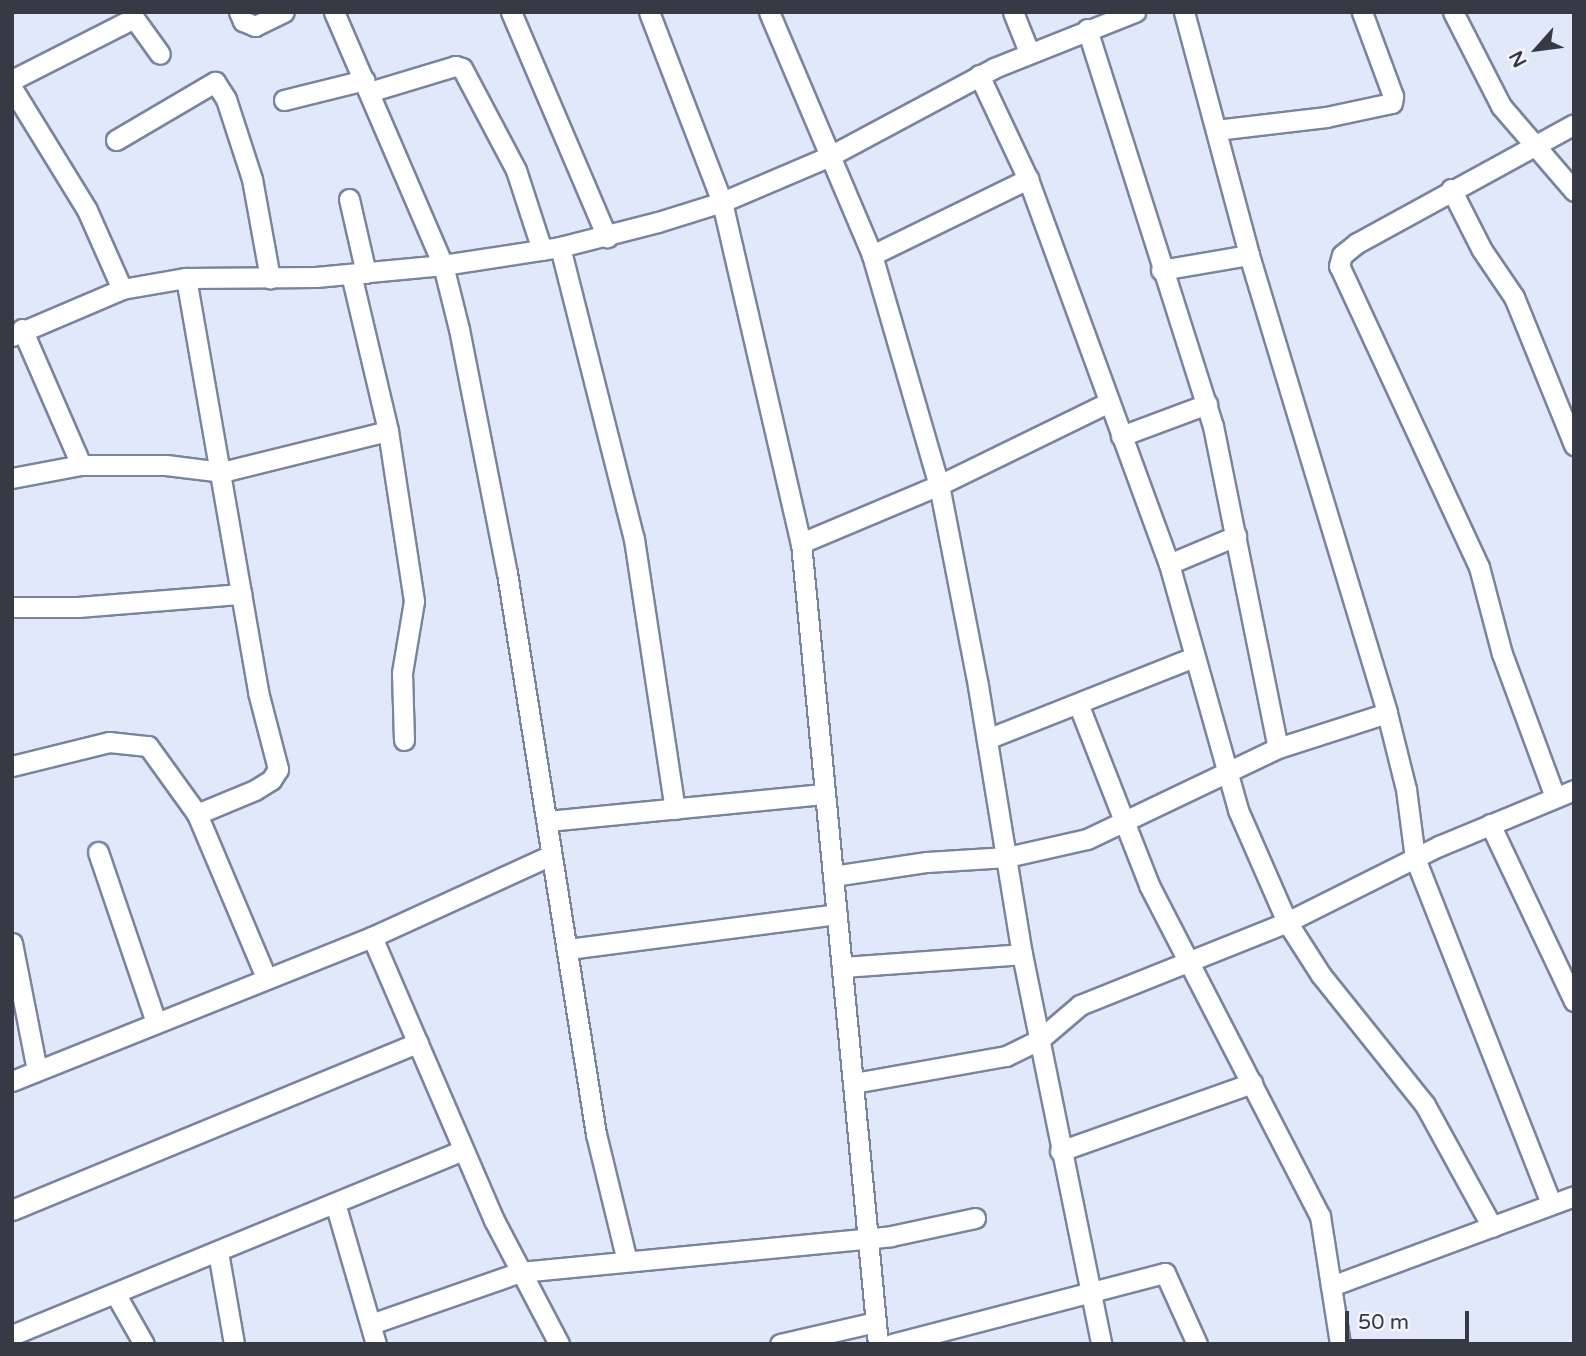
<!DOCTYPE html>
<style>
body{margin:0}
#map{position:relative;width:1586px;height:1356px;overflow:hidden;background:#e0e8f9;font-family:"Varela Round",sans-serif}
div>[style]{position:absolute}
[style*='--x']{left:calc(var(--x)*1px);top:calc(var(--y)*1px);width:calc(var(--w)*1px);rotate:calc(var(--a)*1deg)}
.roads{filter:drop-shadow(2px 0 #79849e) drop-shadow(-2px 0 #79849e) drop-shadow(0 2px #79849e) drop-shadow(0 -2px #79849e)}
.minor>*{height:19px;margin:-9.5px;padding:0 9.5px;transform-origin:9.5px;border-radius:9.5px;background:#fff}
span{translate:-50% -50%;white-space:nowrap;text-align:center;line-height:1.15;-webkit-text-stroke:5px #f3f5fb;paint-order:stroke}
.frame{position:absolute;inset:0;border:14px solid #353a45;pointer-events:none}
.north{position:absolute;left:1502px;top:14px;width:70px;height:70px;-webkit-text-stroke:5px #f3f5fb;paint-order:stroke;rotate:242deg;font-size:19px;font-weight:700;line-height:28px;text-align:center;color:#353a45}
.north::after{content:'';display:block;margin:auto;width:24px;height:32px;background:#353a45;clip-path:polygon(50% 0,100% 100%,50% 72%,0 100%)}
.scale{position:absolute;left:1345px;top:1311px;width:124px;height:32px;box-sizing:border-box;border:4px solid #353a45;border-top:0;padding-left:9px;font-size:21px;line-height:24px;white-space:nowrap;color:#353a45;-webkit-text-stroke:5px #f3f5fb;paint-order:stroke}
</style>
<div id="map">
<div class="roads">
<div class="minor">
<div style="--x:239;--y:12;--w:10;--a:66"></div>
<div style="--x:243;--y:21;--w:13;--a:23"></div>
<div style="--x:255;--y:26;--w:32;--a:-26"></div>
<div style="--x:334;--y:12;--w:275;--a:66.7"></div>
<div style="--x:443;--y:265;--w:66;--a:76"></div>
<div style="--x:459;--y:329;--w:249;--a:78.9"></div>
<div style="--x:507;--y:573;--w:568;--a:80.99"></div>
<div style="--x:596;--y:1134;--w:131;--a:76.3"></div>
<div style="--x:511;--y:12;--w:245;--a:66.9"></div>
<div style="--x:649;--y:12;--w:204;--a:69"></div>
<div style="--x:722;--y:202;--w:350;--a:77"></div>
<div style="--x:801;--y:543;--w:805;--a:84.51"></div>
<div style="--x:769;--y:12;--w:264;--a:67"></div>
<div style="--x:872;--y:255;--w:240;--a:73.8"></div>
<div style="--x:939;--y:485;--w:205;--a:79"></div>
<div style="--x:978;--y:686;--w:272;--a:80.7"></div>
<div style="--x:1022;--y:954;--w:398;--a:78.5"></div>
<div style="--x:1013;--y:12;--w:43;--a:68.2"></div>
<div style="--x:1184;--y:12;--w:252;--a:75"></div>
<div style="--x:1249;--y:255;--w:478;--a:73.2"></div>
<div style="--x:1387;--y:713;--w:78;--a:76"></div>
<div style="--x:1406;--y:789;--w:70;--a:82.6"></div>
<div style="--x:1415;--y:858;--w:371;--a:68.5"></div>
<div style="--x:1453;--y:12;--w:106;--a:62.9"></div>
<div style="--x:1501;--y:106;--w:112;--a:49.3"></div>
<div style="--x:1087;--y:29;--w:417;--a:72.4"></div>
<div style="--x:1213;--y:426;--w:328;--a:78.6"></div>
<div style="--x:979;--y:75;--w:115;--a:64.8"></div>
<div style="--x:1028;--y:179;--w:410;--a:69.9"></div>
<div style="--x:1169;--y:564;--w:255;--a:74.3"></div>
<div style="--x:1238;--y:810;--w:122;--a:66.4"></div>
<div style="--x:1287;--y:922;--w:63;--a:57.3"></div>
<div style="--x:1321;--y:975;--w:166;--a:51.3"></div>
<div style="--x:1425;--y:1105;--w:139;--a:61.2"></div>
<div style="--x:12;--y:80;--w:137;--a:-26.9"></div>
<div style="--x:134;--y:18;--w:44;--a:54.2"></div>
<div style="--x:12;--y:88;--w:143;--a:58.4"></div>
<div style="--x:87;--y:210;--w:86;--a:66.1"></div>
<div style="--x:369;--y:92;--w:90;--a:-16.8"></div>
<div style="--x:455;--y:66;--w:7;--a:16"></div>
<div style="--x:462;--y:68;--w:115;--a:62.1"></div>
<div style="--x:516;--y:170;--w:84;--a:72"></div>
<div style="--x:284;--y:100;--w:83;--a:-13.9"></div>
<div style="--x:1216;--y:130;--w:111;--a:-6.7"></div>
<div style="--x:1326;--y:117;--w:67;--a:-12"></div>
<div style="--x:1392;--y:103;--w:7;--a:-82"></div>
<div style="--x:1393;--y:96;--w:90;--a:-110.3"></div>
<div style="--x:116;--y:140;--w:115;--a:-30.4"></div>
<div style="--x:215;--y:82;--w:20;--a:57"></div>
<div style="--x:226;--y:99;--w:84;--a:72"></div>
<div style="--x:252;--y:179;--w:101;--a:79.7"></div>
<div style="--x:1451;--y:189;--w:68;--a:63.1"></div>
<div style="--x:1482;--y:250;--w:57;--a:55.8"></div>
<div style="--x:1514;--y:297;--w:160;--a:67.9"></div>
<div style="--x:349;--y:199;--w:76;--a:77.1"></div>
<div style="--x:560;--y:247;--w:301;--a:75.8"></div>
<div style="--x:634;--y:539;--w:273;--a:81.4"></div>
<div style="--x:872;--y:255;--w:174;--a:-26"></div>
<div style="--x:1161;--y:270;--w:89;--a:-9.7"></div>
<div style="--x:351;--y:274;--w:161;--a:76.7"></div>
<div style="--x:388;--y:431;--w:172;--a:81.3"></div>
<div style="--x:414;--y:601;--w:73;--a:99.5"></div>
<div style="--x:402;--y:673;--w:67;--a:88.3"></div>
<div style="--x:186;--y:278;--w:420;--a:80.1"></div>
<div style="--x:258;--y:692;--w:80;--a:75.4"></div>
<div style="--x:278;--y:769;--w:13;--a:122"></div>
<div style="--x:271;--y:780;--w:19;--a:148"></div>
<div style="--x:255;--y:790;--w:63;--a:157.5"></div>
<div style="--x:22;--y:329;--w:148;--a:66.5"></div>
<div style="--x:12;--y:336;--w:120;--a:-23.1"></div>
<div style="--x:122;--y:289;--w:65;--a:-9.8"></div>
<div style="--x:186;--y:278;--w:130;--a:-0.4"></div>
<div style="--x:316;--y:277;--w:128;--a:-5.4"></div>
<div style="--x:443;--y:265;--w:118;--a:-8.7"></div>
<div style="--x:560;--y:247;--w:101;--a:-14.3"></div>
<div style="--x:658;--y:222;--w:67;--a:-17.4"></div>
<div style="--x:722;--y:202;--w:120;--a:-23.1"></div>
<div style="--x:832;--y:155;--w:184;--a:-28.2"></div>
<div style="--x:994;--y:68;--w:152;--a:-21.7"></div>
<div style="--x:1121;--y:436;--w:92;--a:-20.4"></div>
<div style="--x:12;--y:478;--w:70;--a:-10.7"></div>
<div style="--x:81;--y:465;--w:85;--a:0"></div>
<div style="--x:166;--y:465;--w:56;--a:7.1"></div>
<div style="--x:222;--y:472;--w:171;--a:-13.9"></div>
<div style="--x:801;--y:543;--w:150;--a:-22.8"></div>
<div style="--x:939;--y:485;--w:189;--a:-26"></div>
<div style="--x:1169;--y:564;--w:73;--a:-22.7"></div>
<div style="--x:12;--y:607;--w:66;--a:0"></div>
<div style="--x:78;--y:607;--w:164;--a:-4.6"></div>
<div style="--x:1079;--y:706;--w:192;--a:68.6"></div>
<div style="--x:1149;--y:885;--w:373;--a:62.7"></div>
<div style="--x:1320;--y:1216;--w:130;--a:81.1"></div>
<div style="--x:987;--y:739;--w:223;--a:-21.6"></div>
<div style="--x:12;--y:766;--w:100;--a:-13.9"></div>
<div style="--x:109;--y:742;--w:39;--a:6"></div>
<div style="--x:148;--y:746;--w:84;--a:54.2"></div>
<div style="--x:197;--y:814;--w:177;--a:67.1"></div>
<div style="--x:1555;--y:797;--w:153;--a:-110.3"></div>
<div style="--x:1502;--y:654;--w:90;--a:-104.8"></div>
<div style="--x:1479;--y:567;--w:332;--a:-114.9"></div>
<div style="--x:1339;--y:266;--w:11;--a:-75"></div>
<div style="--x:1342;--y:255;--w:19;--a:-39"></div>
<div style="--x:1357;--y:243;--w:247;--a:-28.7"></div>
<div style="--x:547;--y:821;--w:278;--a:-5.6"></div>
<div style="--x:1490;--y:824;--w:196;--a:64.6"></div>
<div style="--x:98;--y:852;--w:180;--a:71.2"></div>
<div style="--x:833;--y:876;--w:95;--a:-8.5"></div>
<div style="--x:927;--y:862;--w:80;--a:-3.6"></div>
<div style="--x:1007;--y:857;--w:82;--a:-12.7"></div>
<div style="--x:1087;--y:839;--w:212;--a:-25.5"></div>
<div style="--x:1278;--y:748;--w:114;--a:-17.8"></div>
<div style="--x:372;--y:937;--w:308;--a:66.7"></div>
<div style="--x:494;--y:1220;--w:140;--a:62.3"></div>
<div style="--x:12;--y:943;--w:129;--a:78.9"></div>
<div style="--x:568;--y:949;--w:271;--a:-7.4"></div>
<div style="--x:842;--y:967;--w:180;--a:-4.1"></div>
<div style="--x:12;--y:1081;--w:388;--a:-21.8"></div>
<div style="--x:372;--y:937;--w:197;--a:-24.6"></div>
<div style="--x:854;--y:1083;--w:154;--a:-10.1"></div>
<div style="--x:1006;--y:1056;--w:37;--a:-26"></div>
<div style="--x:1039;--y:1040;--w:54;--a:-40.5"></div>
<div style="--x:1080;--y:1005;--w:223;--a:-21.8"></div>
<div style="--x:1287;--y:922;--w:170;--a:-26.6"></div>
<div style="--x:1439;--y:846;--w:146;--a:-22.5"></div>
<div style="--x:1060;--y:1151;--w:204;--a:-19.5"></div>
<div style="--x:335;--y:1203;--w:147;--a:73.8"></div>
<div style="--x:12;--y:1210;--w:439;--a:-22.4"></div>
<div style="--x:218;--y:1252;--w:93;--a:80.1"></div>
<div style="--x:1331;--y:1286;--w:259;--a:-20.3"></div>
<div style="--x:116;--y:1295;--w:56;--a:60.3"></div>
<div style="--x:371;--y:1324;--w:158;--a:-19.2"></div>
<div style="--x:520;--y:1272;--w:373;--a:-5.5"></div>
<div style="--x:891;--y:1236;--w:86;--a:-12.1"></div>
<div style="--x:12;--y:1335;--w:487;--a:-22.3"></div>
<div style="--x:780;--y:1344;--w:98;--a:-13"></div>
<div style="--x:892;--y:1344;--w:282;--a:-14.6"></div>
<div style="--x:1165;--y:1273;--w:78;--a:65.7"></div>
</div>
</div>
<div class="frame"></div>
<div class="north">N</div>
<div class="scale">50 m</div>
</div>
